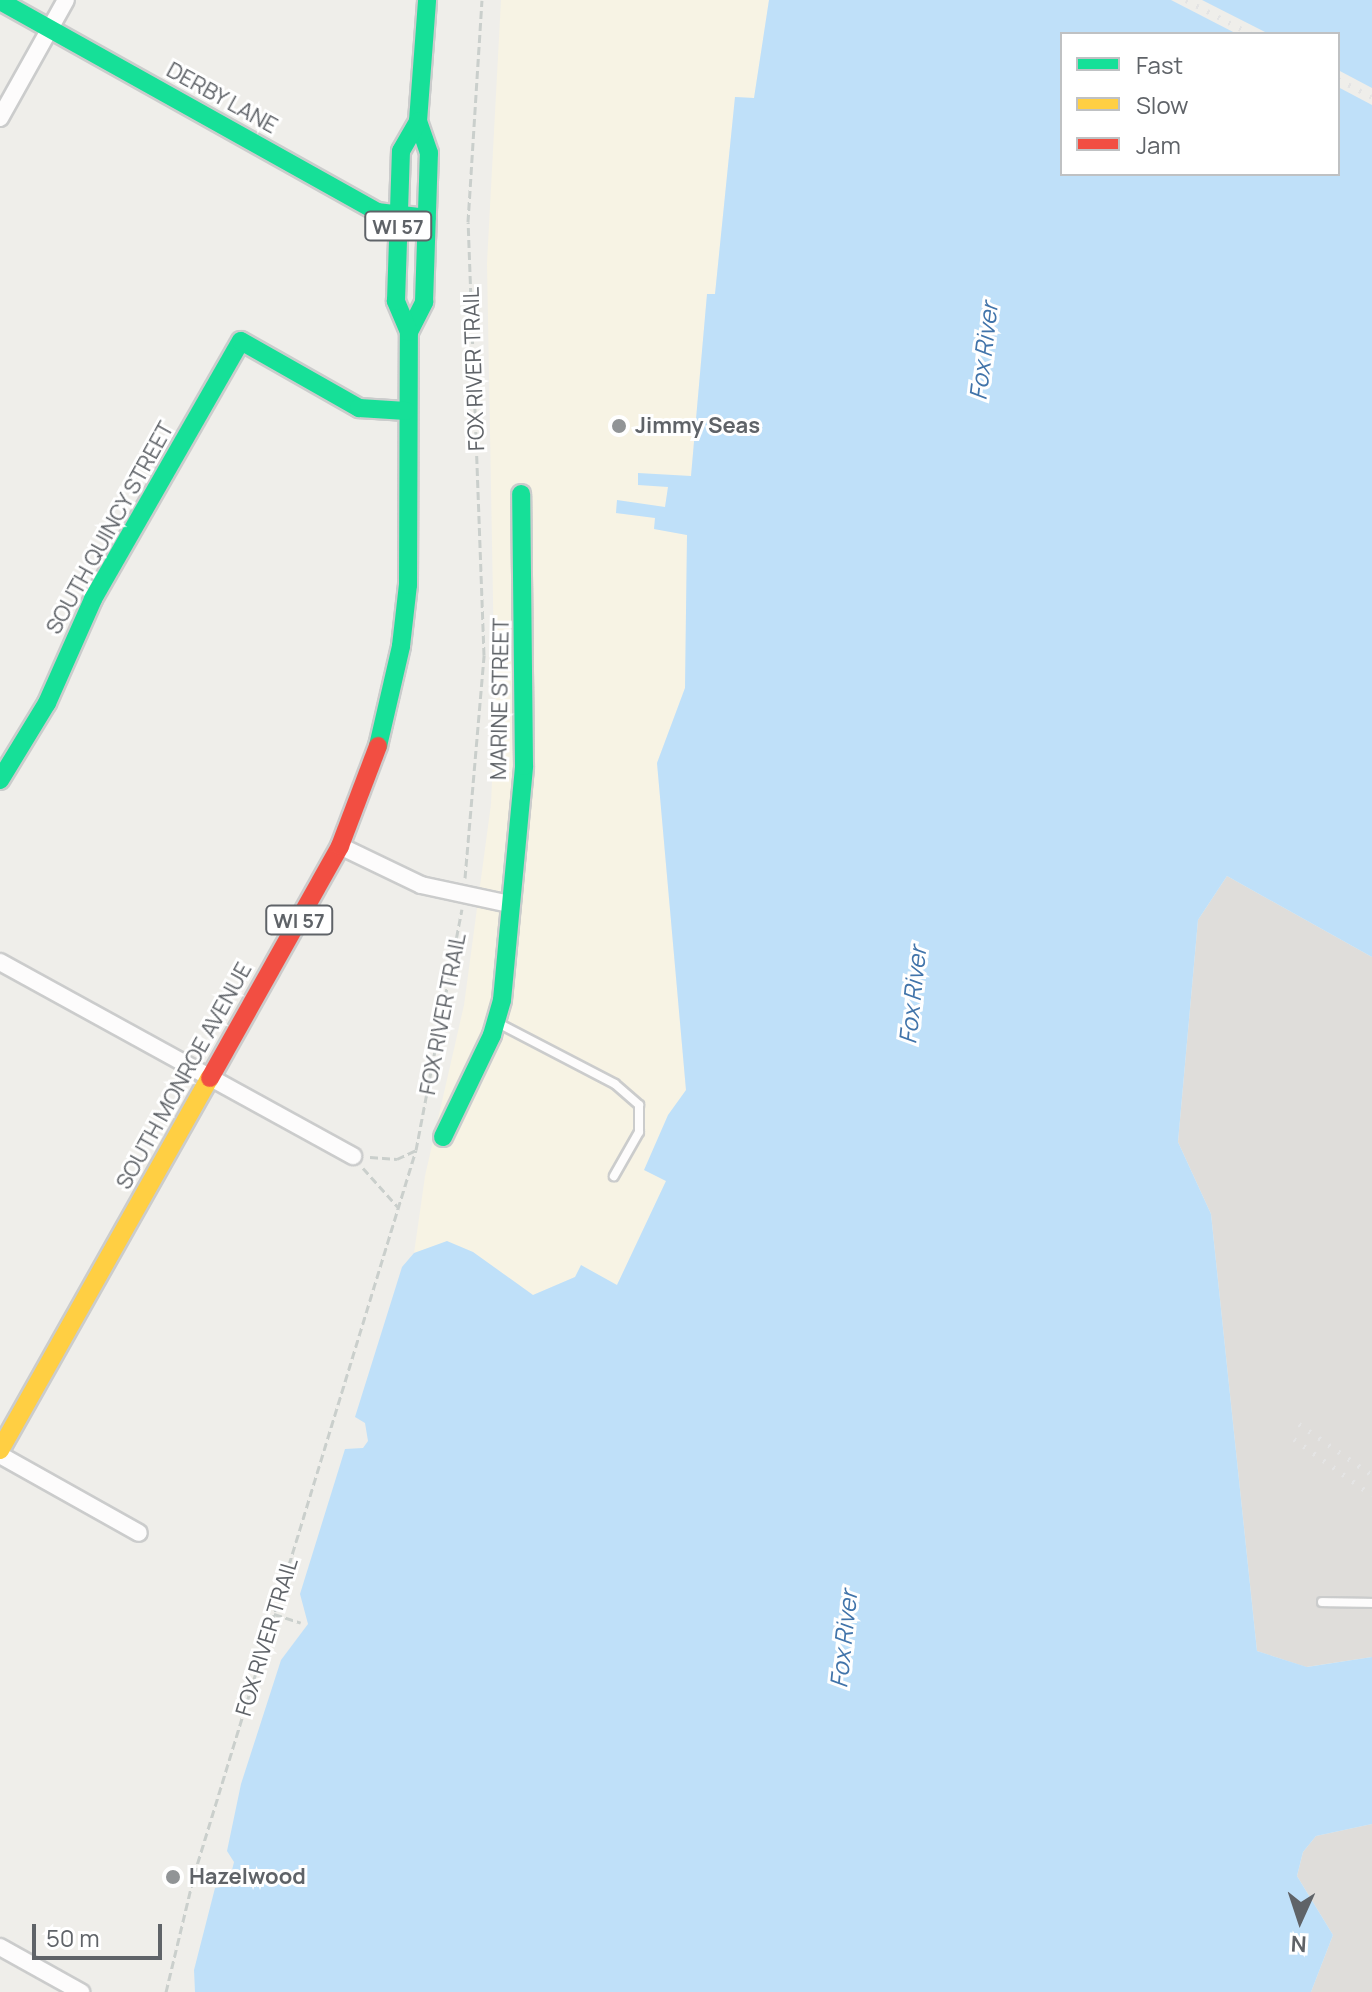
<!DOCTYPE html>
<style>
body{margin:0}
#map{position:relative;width:1372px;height:1992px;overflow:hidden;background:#efeeea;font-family:Manrope,sans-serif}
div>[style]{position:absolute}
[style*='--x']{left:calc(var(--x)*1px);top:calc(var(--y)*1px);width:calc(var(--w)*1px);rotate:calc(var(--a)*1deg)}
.commercial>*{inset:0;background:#f7f3e4}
.industrial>*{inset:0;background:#dfddda}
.water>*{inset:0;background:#bfe0f9}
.pier>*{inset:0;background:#efeeea}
.path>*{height:3px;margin-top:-1.5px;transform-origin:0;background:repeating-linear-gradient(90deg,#cacfcc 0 8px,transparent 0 12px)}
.roads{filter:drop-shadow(2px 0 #cbcccc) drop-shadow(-2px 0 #cbcccc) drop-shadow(0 2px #cbcccc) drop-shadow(0 -2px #cbcccc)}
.lane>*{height:8px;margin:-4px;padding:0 4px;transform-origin:4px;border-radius:4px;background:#fdfcfc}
.street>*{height:16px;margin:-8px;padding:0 8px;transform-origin:8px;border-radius:8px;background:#fdfcfc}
.fast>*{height:18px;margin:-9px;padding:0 9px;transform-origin:9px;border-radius:9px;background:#16e098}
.slow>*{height:18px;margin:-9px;padding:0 9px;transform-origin:9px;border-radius:9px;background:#ffcf43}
.jam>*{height:18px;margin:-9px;padding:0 9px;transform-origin:9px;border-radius:9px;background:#f24e42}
.rail>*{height:5px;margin-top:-2.5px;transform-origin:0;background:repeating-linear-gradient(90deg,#e4e4e4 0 2px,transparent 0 12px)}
.dots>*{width:22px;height:22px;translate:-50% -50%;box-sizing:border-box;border:4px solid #fff;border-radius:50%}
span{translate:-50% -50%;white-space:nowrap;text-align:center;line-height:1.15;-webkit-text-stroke:6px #fff;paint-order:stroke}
.shield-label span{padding:2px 6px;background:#fff;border:2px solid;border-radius:6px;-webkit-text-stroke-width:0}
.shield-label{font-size:20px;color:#5f6368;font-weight:700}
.street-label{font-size:22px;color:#5f6368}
.poi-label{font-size:22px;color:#5f6368;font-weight:700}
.left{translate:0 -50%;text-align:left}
.water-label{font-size:24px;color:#4174aa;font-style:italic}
.legend{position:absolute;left:1060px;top:32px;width:280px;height:144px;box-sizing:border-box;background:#fff;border:2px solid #bfc1c3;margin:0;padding:10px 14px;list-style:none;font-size:24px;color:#5f6368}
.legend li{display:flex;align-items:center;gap:16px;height:40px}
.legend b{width:40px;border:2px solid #bfc1c3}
.north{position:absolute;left:1260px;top:1880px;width:80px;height:80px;-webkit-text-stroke:6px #fff;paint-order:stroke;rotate:183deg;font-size:22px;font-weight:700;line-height:32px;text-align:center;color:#5f6368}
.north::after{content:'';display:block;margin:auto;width:28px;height:36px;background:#5f6368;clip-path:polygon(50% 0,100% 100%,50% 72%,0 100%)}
.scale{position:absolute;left:32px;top:1924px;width:130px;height:36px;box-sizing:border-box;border:4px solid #5f6368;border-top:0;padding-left:10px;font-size:24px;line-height:28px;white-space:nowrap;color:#5f6368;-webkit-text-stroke:6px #fff;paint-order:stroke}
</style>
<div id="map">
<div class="commercial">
<div style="clip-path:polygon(501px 0,769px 0,754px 98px,735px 97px,715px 295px,707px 295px,691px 476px,668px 487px,665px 508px,617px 501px,616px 513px,656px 518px,654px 529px,687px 535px,685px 688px,657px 763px,686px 1091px,645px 1170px,666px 1181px,617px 1285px,575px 1277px,533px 1295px,473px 1252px,447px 1242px,414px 1253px,425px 1176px,464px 1005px,491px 804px,495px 713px,487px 263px)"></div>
</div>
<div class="industrial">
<div style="clip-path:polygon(1227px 876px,1372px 957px,1372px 1657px,1306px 1667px,1257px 1651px,1211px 1214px,1178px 1142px,1198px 920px)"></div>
<div style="clip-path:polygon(1372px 1824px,1372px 1992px,1311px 1992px,1333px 1935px,1297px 1876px,1303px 1852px,1316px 1836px)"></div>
</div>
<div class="water">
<div style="clip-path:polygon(evenodd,769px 0,1372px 0,1372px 957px,1227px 876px,1198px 920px,1178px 1142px,1211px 1214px,1257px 1651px,1307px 1667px,1372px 1657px,1372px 1824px,1316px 1836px,1303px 1852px,1297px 1876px,1333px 1935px,1311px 1992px,195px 1992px,194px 1970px,215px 1888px,228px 1886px,234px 1862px,227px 1851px,241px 1784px,281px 1660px,308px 1624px,300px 1594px,345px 1449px,363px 1448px,368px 1441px,365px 1423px,355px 1417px,402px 1267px,414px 1253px,447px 1241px,473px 1252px,533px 1295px,575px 1277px,581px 1265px,617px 1285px,666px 1181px,644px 1170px,668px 1115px,686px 1090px,657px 763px,685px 688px,687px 535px,654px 529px,655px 518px,616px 513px,617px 500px,665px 507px,668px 487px,638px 485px,638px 473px,691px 476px,707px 294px,715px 294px,735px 97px,754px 98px,769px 0,1062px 34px,1338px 34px,1338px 174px,1062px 174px,1062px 34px)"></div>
</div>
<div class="pier">
<div style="clip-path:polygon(1171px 0,1202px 0,1269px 34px,1237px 34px)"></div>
<div style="clip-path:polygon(1338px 70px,1372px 88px,1372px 105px,1338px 87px)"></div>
</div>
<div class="path">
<div style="--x:465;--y:878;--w:224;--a:-85.1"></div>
<div style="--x:484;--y:655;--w:433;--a:-92.1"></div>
<div style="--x:468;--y:222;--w:222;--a:-86.4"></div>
<div style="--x:370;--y:1157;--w:27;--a:4"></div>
<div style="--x:397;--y:1159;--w:21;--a:-25"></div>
<div style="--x:363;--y:1168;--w:52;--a:48.1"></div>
<div style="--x:274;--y:1614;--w:28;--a:18"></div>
<div style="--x:166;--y:1992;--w:120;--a:-76.5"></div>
<div style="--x:194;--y:1875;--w:758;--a:-72.98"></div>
<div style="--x:416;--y:1150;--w:245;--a:-79.2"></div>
</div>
<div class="roads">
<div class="lane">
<div style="--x:496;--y:1022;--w:134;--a:27.5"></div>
<div style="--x:615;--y:1084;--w:32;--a:41"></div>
<div style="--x:639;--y:1105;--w:27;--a:90"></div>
<div style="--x:639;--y:1132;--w:51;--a:119.6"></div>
<div style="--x:1322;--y:1602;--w:50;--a:1.1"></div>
</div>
<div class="street">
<div style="--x:0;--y:118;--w:135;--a:-60.8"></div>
<div style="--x:340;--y:846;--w:90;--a:25.7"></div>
<div style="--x:421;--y:885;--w:91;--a:12.1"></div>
<div style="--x:0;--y:962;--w:403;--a:28.8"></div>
<div style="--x:0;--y:1455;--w:159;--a:29.3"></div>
<div style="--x:0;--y:1947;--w:93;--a:29.1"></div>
</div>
<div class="fast">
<div style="--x:0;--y:1;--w:432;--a:29.2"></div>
<div style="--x:377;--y:212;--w:50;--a:6.8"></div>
<div style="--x:409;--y:332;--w:34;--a:-63"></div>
<div style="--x:424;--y:302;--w:149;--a:-88.1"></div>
<div style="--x:429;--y:153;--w:34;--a:-109"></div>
<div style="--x:418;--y:121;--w:121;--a:-85.7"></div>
<div style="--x:378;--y:746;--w:103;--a:-77"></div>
<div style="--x:401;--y:646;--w:61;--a:-83.5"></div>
<div style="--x:408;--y:585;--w:253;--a:-89.8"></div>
<div style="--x:409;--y:332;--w:34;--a:-113"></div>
<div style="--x:396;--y:301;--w:150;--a:-88.1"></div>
<div style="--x:401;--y:151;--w:34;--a:-60"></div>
<div style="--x:0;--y:780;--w:90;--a:-58.6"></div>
<div style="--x:47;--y:703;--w:114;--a:-66.1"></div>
<div style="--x:93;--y:599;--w:297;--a:-60.2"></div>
<div style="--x:241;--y:341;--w:136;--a:29.6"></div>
<div style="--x:359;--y:408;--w:47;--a:3.7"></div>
<div style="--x:443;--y:1137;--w:113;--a:-64.3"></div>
<div style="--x:492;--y:1035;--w:36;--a:-74"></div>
<div style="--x:502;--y:1000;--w:235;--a:-84.6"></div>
<div style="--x:524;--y:766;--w:272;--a:-90.6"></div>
</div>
<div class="slow">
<div style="--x:0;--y:1450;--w:427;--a:-60.6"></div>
</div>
<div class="jam">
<div style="--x:210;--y:1078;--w:266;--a:-60.7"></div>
<div style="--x:340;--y:846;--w:107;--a:-69.2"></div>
</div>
</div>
<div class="rail">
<div style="--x:1186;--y:0;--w:73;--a:27.6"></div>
<div style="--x:1338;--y:79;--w:38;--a:28"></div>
<div style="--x:1299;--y:1424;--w:89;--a:34.9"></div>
<div style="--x:1294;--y:1439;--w:96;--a:35.7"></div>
</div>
<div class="dots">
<div style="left:619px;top:426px;background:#919496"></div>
<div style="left:173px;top:1877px;background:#919496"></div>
</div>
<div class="shield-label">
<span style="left:398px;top:226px">WI 57</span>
<span style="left:299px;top:920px">WI 57</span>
</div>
<div class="street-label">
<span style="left:222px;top:98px;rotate:29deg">DERBY LANE</span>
<span style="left:474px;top:369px;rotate:-92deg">FOX RIVER TRAIL</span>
<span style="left:110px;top:528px;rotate:-61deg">SOUTH QUINCY STREET</span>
<span style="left:500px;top:699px;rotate:-89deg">MARINE STREET</span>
<span style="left:443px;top:1014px;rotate:-79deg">FOX RIVER TRAIL</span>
<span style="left:184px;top:1076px;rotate:-61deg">SOUTH MONROE AVENUE</span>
<span style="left:267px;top:1637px;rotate:-73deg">FOX RIVER TRAIL</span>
</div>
<div class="poi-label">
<span class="left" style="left:635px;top:426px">Jimmy Seas</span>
<span class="left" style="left:189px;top:1877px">Hazelwood</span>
</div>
<div class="water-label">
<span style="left:983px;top:351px;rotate:-83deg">Fox River</span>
<span style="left:912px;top:995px;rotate:-84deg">Fox River</span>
<span style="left:843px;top:1639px;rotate:-84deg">Fox River</span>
</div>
<ul class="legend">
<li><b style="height:10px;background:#16e098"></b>Fast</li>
<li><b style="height:10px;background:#ffcf43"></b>Slow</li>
<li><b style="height:10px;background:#f24e42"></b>Jam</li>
</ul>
<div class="north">N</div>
<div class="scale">50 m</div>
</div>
